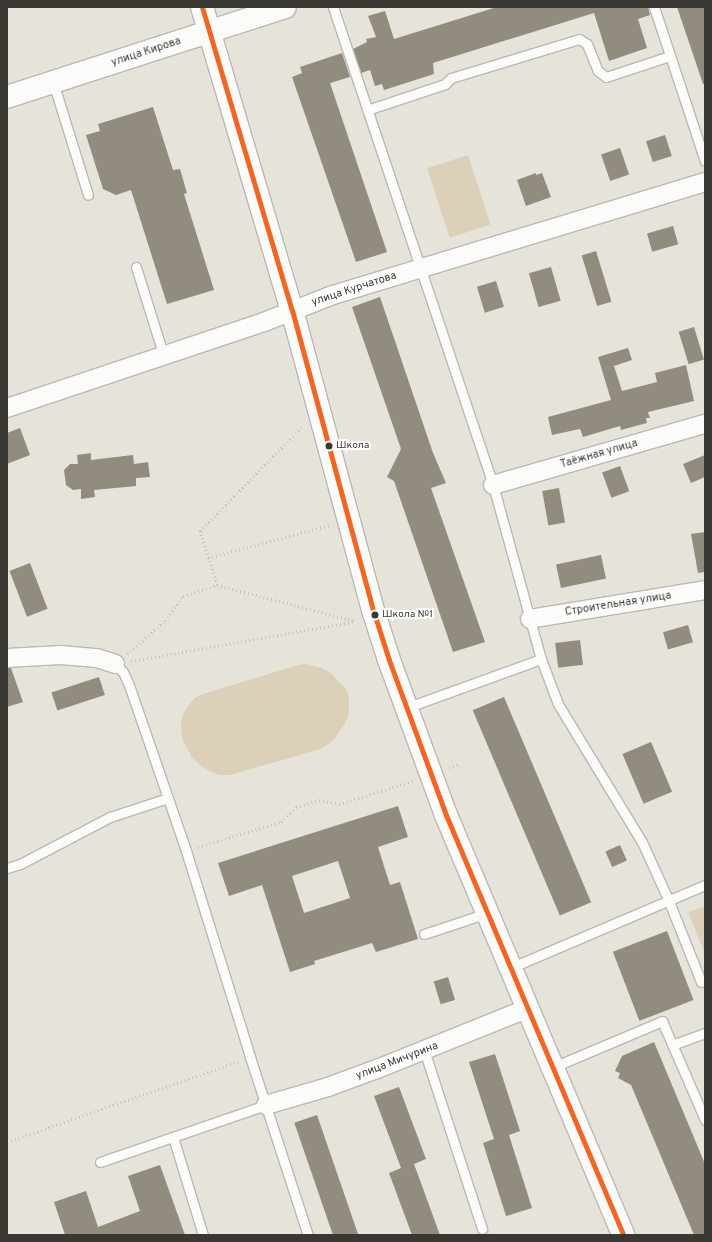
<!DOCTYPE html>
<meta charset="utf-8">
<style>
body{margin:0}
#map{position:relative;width:712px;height:1242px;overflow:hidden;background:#e6e3db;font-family:Overpass,sans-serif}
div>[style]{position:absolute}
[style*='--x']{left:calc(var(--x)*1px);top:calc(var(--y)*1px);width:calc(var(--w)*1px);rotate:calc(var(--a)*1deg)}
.green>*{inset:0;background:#dcd0b8;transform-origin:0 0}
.building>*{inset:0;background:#928c7f;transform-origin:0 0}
.path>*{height:2.5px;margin-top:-1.25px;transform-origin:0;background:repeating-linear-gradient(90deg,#c3c3c0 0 1px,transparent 0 4px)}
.roads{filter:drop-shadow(1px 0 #bbb8b3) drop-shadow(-1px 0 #bbb8b3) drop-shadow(0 1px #bbb8b3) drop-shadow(0 -1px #bbb8b3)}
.service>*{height:9px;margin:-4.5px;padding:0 4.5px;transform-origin:4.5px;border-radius:4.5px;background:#fbfbfa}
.minor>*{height:18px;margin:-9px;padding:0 9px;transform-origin:9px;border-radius:9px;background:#fbfbfa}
.tertiary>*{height:22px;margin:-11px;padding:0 11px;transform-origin:11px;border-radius:11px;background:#fbfbfa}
.secondary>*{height:22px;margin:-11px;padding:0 11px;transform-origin:11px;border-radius:11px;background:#fbfbfa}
.bus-1>*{height:5px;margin:-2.5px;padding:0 2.5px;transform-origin:2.5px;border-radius:2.5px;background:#f26522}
.dots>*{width:11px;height:11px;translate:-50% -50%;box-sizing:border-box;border:2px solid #fff;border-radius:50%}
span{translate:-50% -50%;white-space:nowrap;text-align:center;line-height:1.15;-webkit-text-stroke:4px #fff;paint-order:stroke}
.bus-label{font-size:10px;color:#3a3833}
.left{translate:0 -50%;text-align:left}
.street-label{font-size:11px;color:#3a3833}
.frame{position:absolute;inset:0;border:8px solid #3a3833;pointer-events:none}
</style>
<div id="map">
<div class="green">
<div style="left:468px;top:155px;width:73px;height:43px;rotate:72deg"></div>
<div style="clip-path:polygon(306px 664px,322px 668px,332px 674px,346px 689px,349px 697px,349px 713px,345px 723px,336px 737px,330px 743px,321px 749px,230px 775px,219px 775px,208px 770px,200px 765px,192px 758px,182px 738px,181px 725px,183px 714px,194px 698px,203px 694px,298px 665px)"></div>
<div style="clip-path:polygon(705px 906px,705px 954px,688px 912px)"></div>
</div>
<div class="building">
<div style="clip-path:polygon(497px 7px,648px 7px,650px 15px,638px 19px,647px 48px,609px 61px,594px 13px,433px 63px,434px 74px,384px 90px,382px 84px,375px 86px,370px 70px,361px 73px,353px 49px,367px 42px,366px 39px,376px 37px,368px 16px,385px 11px,394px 39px)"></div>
<div style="clip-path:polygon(677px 7px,705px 7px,705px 84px,703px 84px)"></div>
<div style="clip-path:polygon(342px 53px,350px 77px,330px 83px,387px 252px,356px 262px,292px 77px,302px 73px,300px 67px)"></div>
<div style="clip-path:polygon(153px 107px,173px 170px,180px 169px,187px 193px,184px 194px,214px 290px,167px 304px,131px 190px,116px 195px,103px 189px,86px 135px,100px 131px,98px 124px)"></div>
<div style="left:665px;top:135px;width:22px;height:20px;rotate:72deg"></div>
<div style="left:620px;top:148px;width:28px;height:20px;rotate:71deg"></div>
<div style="clip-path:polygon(536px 173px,536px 175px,542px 173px,551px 197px,526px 206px,517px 180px)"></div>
<div style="left:673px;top:226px;width:19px;height:27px;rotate:74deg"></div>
<div style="left:596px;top:251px;width:53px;height:15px;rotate:73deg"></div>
<div style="left:551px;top:267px;width:35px;height:23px;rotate:74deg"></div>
<div style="left:496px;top:281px;width:27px;height:20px;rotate:73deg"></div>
<div style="clip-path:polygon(380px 297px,433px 453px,446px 483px,431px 488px,485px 642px,453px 652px,394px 481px,387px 477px,401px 449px,352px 307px)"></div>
<div style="left:694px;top:327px;width:34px;height:16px;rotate:73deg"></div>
<div style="clip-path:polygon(628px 348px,632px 360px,614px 366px,622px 391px,657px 382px,655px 373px,686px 365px,694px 401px,648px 412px,650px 418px,646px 418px,647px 423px,621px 430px,620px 426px,583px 437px,580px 429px,552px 435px,548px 417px,611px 400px,598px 357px)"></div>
<div style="clip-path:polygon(20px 428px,30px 455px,7px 464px,7px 433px)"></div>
<div style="clip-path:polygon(91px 453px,91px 460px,133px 455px,134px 464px,148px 462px,150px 477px,136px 478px,136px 486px,94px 490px,95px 497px,81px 499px,81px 489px,73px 490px,66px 485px,64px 470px,70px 464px,78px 464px,77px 455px)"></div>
<div style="clip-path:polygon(705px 455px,705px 477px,691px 483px,683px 464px)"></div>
<div style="left:620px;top:466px;width:27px;height:19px;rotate:70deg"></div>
<div style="left:559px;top:488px;width:35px;height:17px;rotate:80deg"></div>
<div style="clip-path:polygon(705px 532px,705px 572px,698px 573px,691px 534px)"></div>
<div style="left:601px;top:555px;width:24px;height:46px;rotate:78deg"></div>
<div style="left:30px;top:563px;width:49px;height:22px;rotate:69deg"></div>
<div style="left:688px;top:625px;width:18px;height:26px;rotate:74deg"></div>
<div style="left:580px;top:640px;width:25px;height:25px;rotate:83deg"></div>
<div style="clip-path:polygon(7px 668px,11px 668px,23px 702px,7px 707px)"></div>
<div style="left:99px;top:677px;width:19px;height:50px;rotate:72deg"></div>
<div style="left:504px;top:697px;width:223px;height:34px;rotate:67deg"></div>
<div style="left:651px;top:742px;width:54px;height:31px;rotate:67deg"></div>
<div style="clip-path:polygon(evenodd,398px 806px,408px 837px,378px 847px,390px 885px,400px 882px,418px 939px,376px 952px,372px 943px,314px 961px,315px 964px,290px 972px,262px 885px,229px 896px,218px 863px,398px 806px,338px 861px,350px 898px,304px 913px,292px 876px,338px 861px)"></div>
<div style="left:620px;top:845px;width:17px;height:16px;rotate:66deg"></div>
<div style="left:667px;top:931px;width:74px;height:58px;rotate:69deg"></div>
<div style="left:448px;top:977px;width:24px;height:15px;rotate:73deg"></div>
<div style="clip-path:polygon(654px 1042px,705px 1164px,705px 1235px,694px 1235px,631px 1085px,618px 1078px,620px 1073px,615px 1071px,622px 1056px)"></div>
<div style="clip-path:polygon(495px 1054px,520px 1131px,509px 1135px,532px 1208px,506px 1216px,483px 1143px,494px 1139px,469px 1062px)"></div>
<div style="clip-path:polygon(399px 1087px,426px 1159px,414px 1164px,440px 1235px,412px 1235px,389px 1173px,401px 1168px,374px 1096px)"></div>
<div style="left:317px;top:1115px;width:127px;height:24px;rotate:71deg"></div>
<div style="clip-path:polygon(160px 1165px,185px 1235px,65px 1235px,54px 1202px,86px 1191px,98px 1227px,140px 1211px,128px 1176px)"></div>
</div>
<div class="path">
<div style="--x:208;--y:558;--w:126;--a:-15.1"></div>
<div style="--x:217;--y:585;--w:57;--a:-107.5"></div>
<div style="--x:200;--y:531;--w:147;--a:-45.6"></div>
<div style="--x:127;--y:654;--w:50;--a:-41"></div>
<div style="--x:165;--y:621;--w:31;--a:-54"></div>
<div style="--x:183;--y:596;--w:36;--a:-18"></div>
<div style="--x:217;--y:585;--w:143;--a:14.6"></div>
<div style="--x:131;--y:661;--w:225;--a:-10"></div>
<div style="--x:449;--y:768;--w:11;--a:-22"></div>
<div style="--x:198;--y:847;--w:87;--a:-16.8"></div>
<div style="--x:281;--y:822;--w:21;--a:-45"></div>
<div style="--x:296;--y:807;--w:24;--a:-17"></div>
<div style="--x:319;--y:800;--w:20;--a:11"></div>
<div style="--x:339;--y:804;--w:77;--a:-17.3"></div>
<div style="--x:7;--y:1142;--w:246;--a:-19.2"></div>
</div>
<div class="roads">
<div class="service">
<div style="--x:333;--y:7;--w:504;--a:71.49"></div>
<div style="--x:493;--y:485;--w:180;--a:74.6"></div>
<div style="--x:541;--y:659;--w:144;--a:160.1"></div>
<div style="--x:654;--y:7;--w:162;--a:71.7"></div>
<div style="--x:53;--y:82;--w:118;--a:72.8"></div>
<div style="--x:367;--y:110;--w:82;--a:-18.4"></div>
<div style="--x:445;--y:84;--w:8;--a:-45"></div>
<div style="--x:451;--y:78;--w:134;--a:-16.9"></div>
<div style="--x:579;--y:39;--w:9;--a:32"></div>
<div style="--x:587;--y:44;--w:29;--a:68"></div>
<div style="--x:598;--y:71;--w:10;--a:37"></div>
<div style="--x:606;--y:77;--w:67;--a:-18.2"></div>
<div style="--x:136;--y:267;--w:94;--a:72.7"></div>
<div style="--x:541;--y:659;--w:48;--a:69.3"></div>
<div style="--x:558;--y:704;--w:162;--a:58.7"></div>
<div style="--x:642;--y:842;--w:63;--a:65.5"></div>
<div style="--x:668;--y:899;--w:89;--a:68.3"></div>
<div style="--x:701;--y:982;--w:4;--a:-27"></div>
<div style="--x:115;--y:664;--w:11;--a:45"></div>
<div style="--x:123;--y:672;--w:14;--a:65"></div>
<div style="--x:129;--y:685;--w:176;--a:71"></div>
<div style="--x:186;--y:851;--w:216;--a:72.7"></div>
<div style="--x:250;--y:1057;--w:187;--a:72"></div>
<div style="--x:7;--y:868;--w:14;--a:-17"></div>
<div style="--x:20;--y:864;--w:102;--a:-27.6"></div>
<div style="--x:110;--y:817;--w:61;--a:-18.1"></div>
<div style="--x:424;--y:934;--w:66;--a:-18.4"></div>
<div style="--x:510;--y:968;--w:212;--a:-23.1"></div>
<div style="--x:672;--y:1045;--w:35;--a:-20"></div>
<div style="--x:424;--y:1050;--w:188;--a:72"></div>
<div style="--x:551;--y:1068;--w:121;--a:-22.9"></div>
<div style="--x:662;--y:1021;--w:108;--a:66.5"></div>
<div style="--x:173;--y:1137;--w:102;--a:73"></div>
<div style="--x:100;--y:1162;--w:176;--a:-19"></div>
</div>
<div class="minor">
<div style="--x:7;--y:408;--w:271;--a:-18.5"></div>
<div style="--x:264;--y:322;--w:74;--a:-21.4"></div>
<div style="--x:333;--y:295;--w:389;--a:-16.9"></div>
<div style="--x:493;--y:485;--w:221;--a:-16.1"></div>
<div style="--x:530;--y:619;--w:177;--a:-9.4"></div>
<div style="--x:7;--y:658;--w:54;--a:-3.2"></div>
<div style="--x:61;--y:655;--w:36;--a:5"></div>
<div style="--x:97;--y:658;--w:19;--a:18"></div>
<div style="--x:266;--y:1105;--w:65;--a:-16.2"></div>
<div style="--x:328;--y:1087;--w:52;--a:-20.2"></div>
<div style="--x:377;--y:1069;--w:161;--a:-21.9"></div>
</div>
<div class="tertiary">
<div style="--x:7;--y:97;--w:292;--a:-17.9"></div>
</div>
<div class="secondary">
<div style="--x:202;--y:7;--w:316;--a:73.5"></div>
<div style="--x:292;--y:310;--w:314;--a:74.9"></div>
<div style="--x:374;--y:613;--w:49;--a:72.3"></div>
<div style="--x:389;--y:660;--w:165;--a:69.8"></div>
<div style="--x:446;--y:815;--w:456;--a:67.1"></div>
</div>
</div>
<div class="bus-1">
<div style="--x:202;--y:7;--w:316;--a:73.5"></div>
<div style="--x:292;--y:310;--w:314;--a:74.9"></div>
<div style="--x:374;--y:613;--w:49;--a:72.3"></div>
<div style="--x:389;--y:660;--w:165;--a:69.8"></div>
<div style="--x:446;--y:815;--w:456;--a:67.1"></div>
</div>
<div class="dots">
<div style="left:329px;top:446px;background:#3a3833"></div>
<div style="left:375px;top:615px;background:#3a3833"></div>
</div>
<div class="bus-label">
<span class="left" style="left:336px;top:446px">Школа</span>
<span class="left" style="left:382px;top:615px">Школа №1</span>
</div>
<div class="street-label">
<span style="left:146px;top:52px;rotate:-18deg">улица Кирова</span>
<span style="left:354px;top:289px;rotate:-18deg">улица Курчатова</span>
<span style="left:599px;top:454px;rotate:-16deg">Таёжная улица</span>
<span style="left:618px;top:604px;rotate:-9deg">Строительная улица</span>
<span style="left:397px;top:1061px;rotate:-21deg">улица Мичурина</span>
</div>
<div class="frame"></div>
</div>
